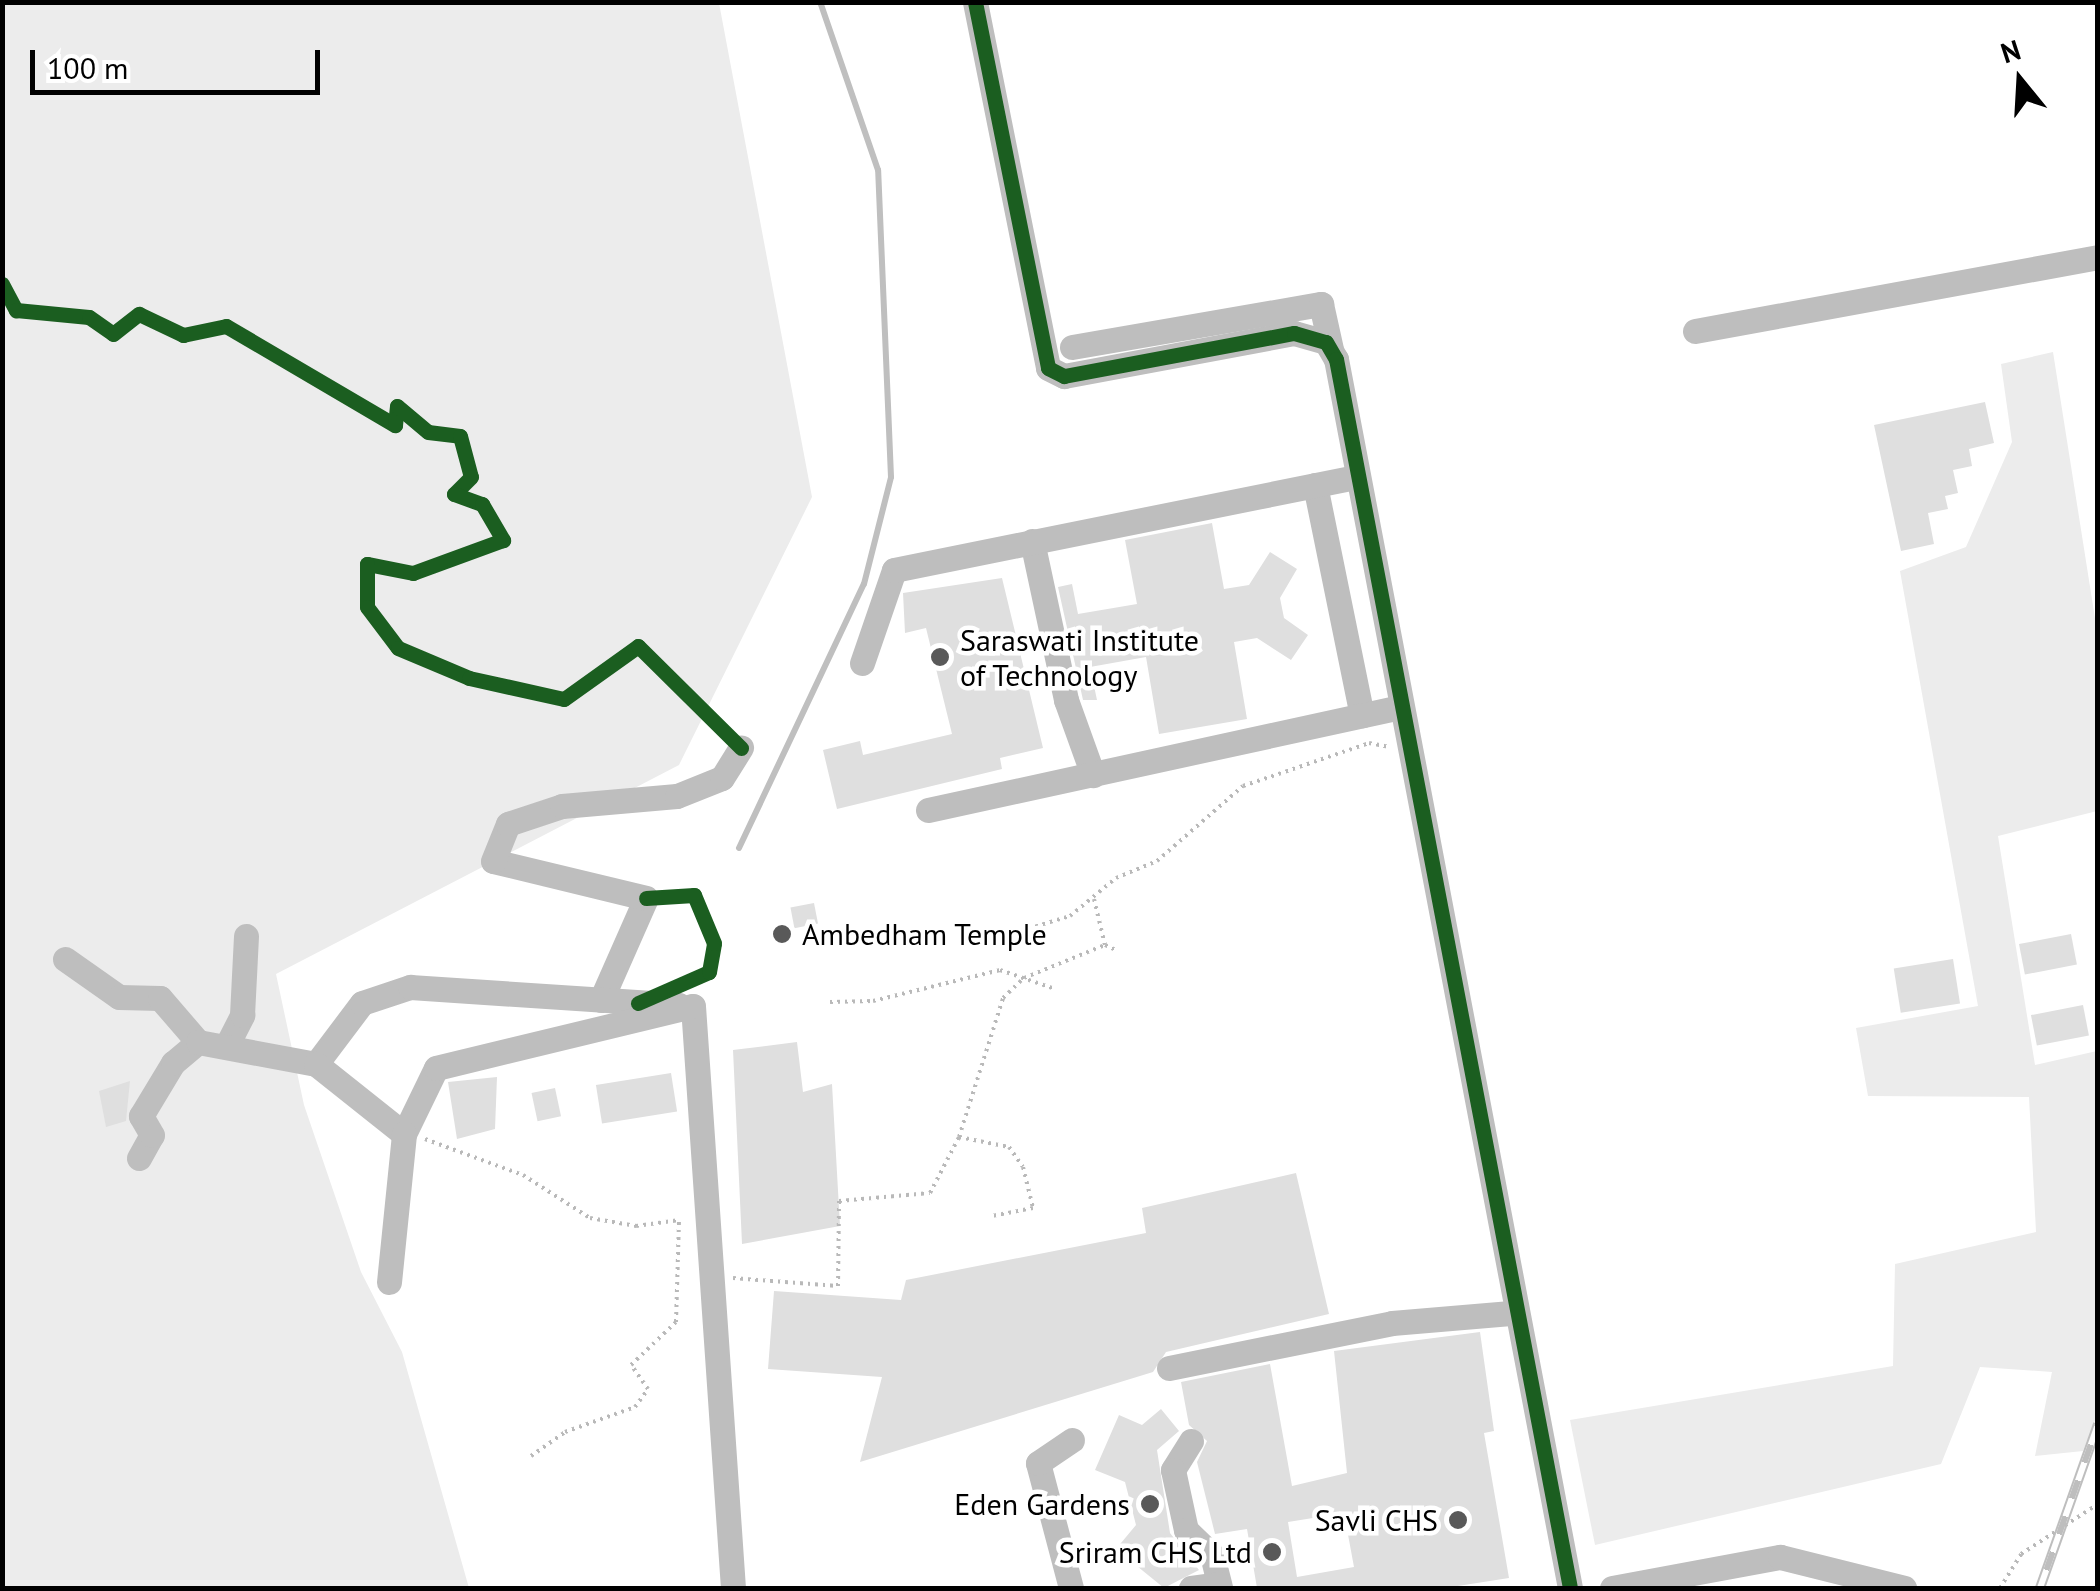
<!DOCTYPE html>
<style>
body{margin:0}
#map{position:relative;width:2100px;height:1591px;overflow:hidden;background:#fff;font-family:"PT Sans",sans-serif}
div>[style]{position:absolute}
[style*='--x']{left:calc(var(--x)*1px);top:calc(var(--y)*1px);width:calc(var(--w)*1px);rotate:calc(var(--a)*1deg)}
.green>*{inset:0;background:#ececec}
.stream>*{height:6px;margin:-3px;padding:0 3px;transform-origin:3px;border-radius:3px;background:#bfbfbf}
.building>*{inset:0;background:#dfdfdf;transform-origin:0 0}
.path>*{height:4px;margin-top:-2px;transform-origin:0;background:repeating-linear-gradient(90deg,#b9b9b9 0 2.5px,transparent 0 7.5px)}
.minor>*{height:25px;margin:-12.5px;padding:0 12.5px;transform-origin:12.5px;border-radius:12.5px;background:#bebebe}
.rail>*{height:10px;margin-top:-5px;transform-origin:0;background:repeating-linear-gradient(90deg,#fff 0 19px,#bebebe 0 38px);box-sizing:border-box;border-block:2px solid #bebebe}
.cycleway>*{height:15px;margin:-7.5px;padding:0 7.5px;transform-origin:7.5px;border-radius:7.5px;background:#1b5e20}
.dots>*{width:28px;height:28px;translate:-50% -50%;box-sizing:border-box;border:5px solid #fff;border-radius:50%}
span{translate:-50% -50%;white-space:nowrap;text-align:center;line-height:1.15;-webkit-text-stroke:9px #fff;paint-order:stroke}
.poi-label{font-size:30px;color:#000}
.left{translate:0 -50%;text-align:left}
.right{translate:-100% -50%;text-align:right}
.frame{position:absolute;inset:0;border:5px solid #000;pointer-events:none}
.north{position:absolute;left:1970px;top:30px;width:100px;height:100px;-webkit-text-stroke:8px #fff;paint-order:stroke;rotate:342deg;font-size:28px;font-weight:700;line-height:40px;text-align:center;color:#000}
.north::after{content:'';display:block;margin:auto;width:35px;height:45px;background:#000;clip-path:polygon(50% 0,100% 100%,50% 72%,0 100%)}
.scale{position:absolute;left:30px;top:50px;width:290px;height:45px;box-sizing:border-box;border:5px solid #000;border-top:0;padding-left:12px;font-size:30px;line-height:35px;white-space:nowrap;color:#000;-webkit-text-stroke:8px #fff;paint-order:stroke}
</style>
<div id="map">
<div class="green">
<div style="clip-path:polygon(2px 3px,719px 3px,812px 497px,679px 765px,276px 974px,304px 1105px,361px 1272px,402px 1352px,469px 1588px,3px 1588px)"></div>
<div style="clip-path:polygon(2053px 352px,2097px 631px,2097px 811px,1998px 836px,2035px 1065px,2097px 1051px,2097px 1415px,2083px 1451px,2035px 1456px,2052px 1372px,1980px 1367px,1941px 1464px,1595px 1545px,1570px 1420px,1893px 1366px,1895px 1264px,2036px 1232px,2029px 1097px,1868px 1096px,1856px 1028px,1978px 1006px,1900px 571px,1966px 547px,2012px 442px,2001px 364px)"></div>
</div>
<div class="stream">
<div style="--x:739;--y:848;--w:292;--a:-64.7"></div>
<div style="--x:864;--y:584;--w:110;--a:-75.8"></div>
<div style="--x:891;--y:477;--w:307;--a:-92.4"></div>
<div style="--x:878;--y:170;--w:178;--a:-109"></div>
</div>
<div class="building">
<div style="clip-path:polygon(1985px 402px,1994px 443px,1969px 449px,1972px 466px,1953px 470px,1958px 493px,1945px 496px,1948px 509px,1928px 513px,1934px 544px,1901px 551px,1874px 425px)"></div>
<div style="clip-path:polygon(1212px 523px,1224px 589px,1249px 585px,1270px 552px,1297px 569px,1280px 598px,1284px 618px,1308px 635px,1291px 660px,1257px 638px,1234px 642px,1247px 719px,1159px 734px,1146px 657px,1090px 667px,1097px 700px,1083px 700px,1058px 587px,1072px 584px,1078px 614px,1137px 604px,1125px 540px)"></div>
<div style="clip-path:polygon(1002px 578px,1043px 748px,1000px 758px,1002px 769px,837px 809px,823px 750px,860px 741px,863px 755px,952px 734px,926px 628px,905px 633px,903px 593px)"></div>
<div style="left:814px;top:903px;width:21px;height:24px;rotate:79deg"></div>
<div style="left:2071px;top:934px;width:31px;height:53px;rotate:79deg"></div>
<div style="left:1953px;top:959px;width:45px;height:60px;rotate:81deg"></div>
<div style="left:2083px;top:1005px;width:31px;height:53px;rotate:79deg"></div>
<div style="clip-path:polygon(797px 1042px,803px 1092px,832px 1084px,840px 1226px,742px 1244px,733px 1050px)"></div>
<div style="left:671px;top:1073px;width:39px;height:76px;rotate:81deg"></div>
<div style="clip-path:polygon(497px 1077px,495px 1129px,457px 1139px,448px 1082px)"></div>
<div style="clip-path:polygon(130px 1081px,126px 1121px,106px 1127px,99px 1091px)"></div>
<div style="left:555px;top:1088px;width:29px;height:24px;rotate:78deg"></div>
<div style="clip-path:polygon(1296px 1173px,1329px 1314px,1166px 1352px,1153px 1372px,860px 1462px,882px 1377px,768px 1369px,774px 1291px,901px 1300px,906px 1280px,1146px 1233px,1142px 1208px)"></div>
<div style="clip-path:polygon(evenodd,1480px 1332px,1494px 1431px,1484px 1433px,1509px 1578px,1445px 1588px,1257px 1588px,1247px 1529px,1215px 1534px,1197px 1462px,1207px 1441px,1189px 1425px,1181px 1382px,1270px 1364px,1292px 1486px,1347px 1473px,1334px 1351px,1480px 1332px,1344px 1513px,1354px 1567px,1297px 1577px,1288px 1522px,1344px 1513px)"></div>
<div style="clip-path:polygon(1161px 1409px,1179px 1431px,1157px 1450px,1170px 1533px,1199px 1570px,1164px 1588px,1116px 1549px,1136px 1525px,1125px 1482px,1095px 1470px,1119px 1415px,1142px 1425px)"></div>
</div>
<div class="path">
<div style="--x:1094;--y:899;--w:47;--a:76.6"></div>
<div style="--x:1105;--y:945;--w:14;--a:25"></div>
<div style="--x:1014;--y:933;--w:59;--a:-16.9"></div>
<div style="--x:1070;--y:916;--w:60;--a:-39.6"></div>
<div style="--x:1116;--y:878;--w:44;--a:-22.5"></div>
<div style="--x:1157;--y:861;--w:114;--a:-41.1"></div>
<div style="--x:1243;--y:786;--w:133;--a:-18.8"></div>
<div style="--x:1369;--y:743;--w:21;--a:11"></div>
<div style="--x:830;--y:1002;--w:43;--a:-1.3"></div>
<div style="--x:873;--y:1001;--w:131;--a:-13.7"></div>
<div style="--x:1000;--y:970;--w:58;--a:19.1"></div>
<div style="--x:959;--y:1137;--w:146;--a:-72.4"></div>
<div style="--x:1003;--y:998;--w:29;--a:-44"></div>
<div style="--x:1024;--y:978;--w:87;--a:-22.2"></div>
<div style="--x:425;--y:1139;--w:104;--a:20.2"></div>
<div style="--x:523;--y:1175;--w:80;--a:32.7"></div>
<div style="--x:590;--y:1218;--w:47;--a:9.9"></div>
<div style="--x:636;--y:1226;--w:44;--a:-7.8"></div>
<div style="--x:733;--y:1278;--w:105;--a:4.4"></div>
<div style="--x:838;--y:1286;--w:85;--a:-89.3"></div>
<div style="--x:839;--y:1201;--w:91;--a:-5"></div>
<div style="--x:930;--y:1193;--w:63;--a:-62.6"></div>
<div style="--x:959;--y:1137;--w:51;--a:11.3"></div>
<div style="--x:1009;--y:1147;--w:24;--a:55"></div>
<div style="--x:1023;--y:1167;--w:42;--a:76.3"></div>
<div style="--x:1033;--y:1208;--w:42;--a:169"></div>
<div style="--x:531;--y:1456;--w:42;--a:-35.2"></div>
<div style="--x:565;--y:1432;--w:74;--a:-19.7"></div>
<div style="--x:635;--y:1407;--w:22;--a:-54"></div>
<div style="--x:648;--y:1389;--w:29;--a:-125"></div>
<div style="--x:631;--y:1365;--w:62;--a:-43.7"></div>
<div style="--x:676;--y:1322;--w:103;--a:-88.3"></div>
<div style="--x:2000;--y:1588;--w:40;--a:-58"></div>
<div style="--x:2021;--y:1554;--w:92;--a:-33"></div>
</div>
<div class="minor">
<div style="--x:975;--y:2;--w:373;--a:78.7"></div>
<div style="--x:1048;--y:368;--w:18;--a:27"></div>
<div style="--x:1064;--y:376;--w:234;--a:-10.6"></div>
<div style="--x:1294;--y:333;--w:33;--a:16"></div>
<div style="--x:1326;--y:342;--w:20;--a:60"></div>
<div style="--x:1336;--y:359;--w:1251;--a:79.22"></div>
<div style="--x:1695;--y:331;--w:410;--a:-10.4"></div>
<div style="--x:1072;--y:347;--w:253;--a:-9.8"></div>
<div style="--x:1321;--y:304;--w:46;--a:77.5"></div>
<div style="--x:1315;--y:485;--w:235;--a:78.5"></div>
<div style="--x:1032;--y:541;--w:163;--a:77.9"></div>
<div style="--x:1066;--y:700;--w:80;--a:70.2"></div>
<div style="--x:862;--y:663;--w:98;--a:-71"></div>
<div style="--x:894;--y:570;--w:471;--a:-11.4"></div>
<div style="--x:928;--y:810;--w:480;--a:-12.3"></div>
<div style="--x:65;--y:959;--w:66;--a:35.1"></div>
<div style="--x:119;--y:997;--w:41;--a:1.4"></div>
<div style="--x:160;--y:998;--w:58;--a:49.2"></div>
<div style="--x:601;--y:1000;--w:111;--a:-66.2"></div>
<div style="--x:646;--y:898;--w:157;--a:-166.4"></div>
<div style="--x:493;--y:861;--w:40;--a:-68"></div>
<div style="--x:508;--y:824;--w:57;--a:-18.4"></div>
<div style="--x:562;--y:806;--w:115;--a:-5"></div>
<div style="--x:677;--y:796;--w:48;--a:-21.8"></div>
<div style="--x:722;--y:778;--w:36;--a:-58"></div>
<div style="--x:693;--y:1006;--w:583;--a:86.07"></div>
<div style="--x:227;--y:1045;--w:34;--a:-63"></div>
<div style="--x:242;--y:1015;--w:79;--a:-87.1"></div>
<div style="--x:316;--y:1064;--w:76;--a:-53"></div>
<div style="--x:362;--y:1003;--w:51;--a:-18.4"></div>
<div style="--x:410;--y:987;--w:269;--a:3.8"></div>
<div style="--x:139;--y:1158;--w:26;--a:-61"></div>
<div style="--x:152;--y:1135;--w:22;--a:-120"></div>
<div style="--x:141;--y:1116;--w:62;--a:-58.9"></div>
<div style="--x:173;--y:1063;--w:33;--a:-40"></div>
<div style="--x:198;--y:1042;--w:120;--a:10.6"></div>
<div style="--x:316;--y:1064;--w:112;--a:38.5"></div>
<div style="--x:404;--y:1134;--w:73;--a:-64.1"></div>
<div style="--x:436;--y:1068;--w:264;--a:-13.6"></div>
<div style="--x:389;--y:1282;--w:149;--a:-84.2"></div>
<div style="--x:1169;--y:1368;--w:227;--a:-11.4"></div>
<div style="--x:1392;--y:1323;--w:119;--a:-4.8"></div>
<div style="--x:1191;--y:1441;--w:34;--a:122"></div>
<div style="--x:1173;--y:1470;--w:61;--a:77.8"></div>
<div style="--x:1186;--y:1530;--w:36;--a:44"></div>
<div style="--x:1212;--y:1555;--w:34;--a:76"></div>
<div style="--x:1071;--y:1588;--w:129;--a:-104.8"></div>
<div style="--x:1038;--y:1463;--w:41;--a:-34.1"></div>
<div style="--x:1191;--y:1588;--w:28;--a:-8"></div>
<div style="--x:1612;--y:1588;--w:171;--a:-10.5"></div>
<div style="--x:1780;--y:1557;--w:128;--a:14"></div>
</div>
<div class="rail">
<div style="--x:2040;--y:1588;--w:174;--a:-70.5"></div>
</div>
<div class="cycleway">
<div style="--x:975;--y:2;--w:373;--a:78.7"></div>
<div style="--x:1048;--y:368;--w:18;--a:27"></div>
<div style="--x:1064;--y:376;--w:234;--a:-10.6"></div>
<div style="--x:1294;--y:333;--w:33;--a:16"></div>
<div style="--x:1326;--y:342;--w:20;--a:60"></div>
<div style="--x:1336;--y:359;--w:1251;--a:79.22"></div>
<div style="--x:2;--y:284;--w:30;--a:62"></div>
<div style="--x:16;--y:310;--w:73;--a:5.5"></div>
<div style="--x:89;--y:317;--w:29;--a:35"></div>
<div style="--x:113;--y:334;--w:33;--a:-38"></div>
<div style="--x:139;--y:314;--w:49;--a:25.5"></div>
<div style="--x:183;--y:335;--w:44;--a:-11.8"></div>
<div style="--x:226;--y:326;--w:196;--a:30.4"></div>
<div style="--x:395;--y:425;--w:19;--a:-84"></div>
<div style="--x:397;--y:406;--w:40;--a:40"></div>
<div style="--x:428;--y:432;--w:32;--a:7"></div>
<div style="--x:460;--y:436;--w:42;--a:75"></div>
<div style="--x:471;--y:477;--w:24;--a:135"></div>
<div style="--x:454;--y:494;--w:30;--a:20"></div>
<div style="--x:482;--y:504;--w:42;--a:59.7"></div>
<div style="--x:503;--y:540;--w:96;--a:159.9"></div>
<div style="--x:413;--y:573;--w:47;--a:-168.9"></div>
<div style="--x:367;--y:564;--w:43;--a:90"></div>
<div style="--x:367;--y:607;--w:51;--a:52.9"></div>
<div style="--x:398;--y:648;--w:77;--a:22.9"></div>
<div style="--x:469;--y:678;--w:97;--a:12.5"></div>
<div style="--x:564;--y:699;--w:91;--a:-35.6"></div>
<div style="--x:638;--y:646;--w:145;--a:44.7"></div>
<div style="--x:638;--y:1003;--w:77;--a:-23.6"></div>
<div style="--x:709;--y:972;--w:29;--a:-80"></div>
<div style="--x:714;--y:943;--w:52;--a:-112.6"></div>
<div style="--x:694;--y:895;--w:48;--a:176.4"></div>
</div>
<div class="dots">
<div style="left:940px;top:657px;background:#595959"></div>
<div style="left:782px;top:934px;background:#595959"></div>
<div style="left:1150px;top:1504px;background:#595959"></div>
<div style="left:1458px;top:1520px;background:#595959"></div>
<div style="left:1272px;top:1552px;background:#595959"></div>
</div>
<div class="poi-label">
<span class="left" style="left:960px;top:657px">Saraswati Institute<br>of Technology</span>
<span class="left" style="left:802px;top:934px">Ambedham Temple</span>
<span class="right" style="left:1130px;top:1504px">Eden Gardens</span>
<span class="right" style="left:1438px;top:1520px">Savli CHS</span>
<span class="right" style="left:1252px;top:1552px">Sriram CHS Ltd</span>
</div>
<div class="frame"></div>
<div class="north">N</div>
<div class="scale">100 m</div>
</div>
